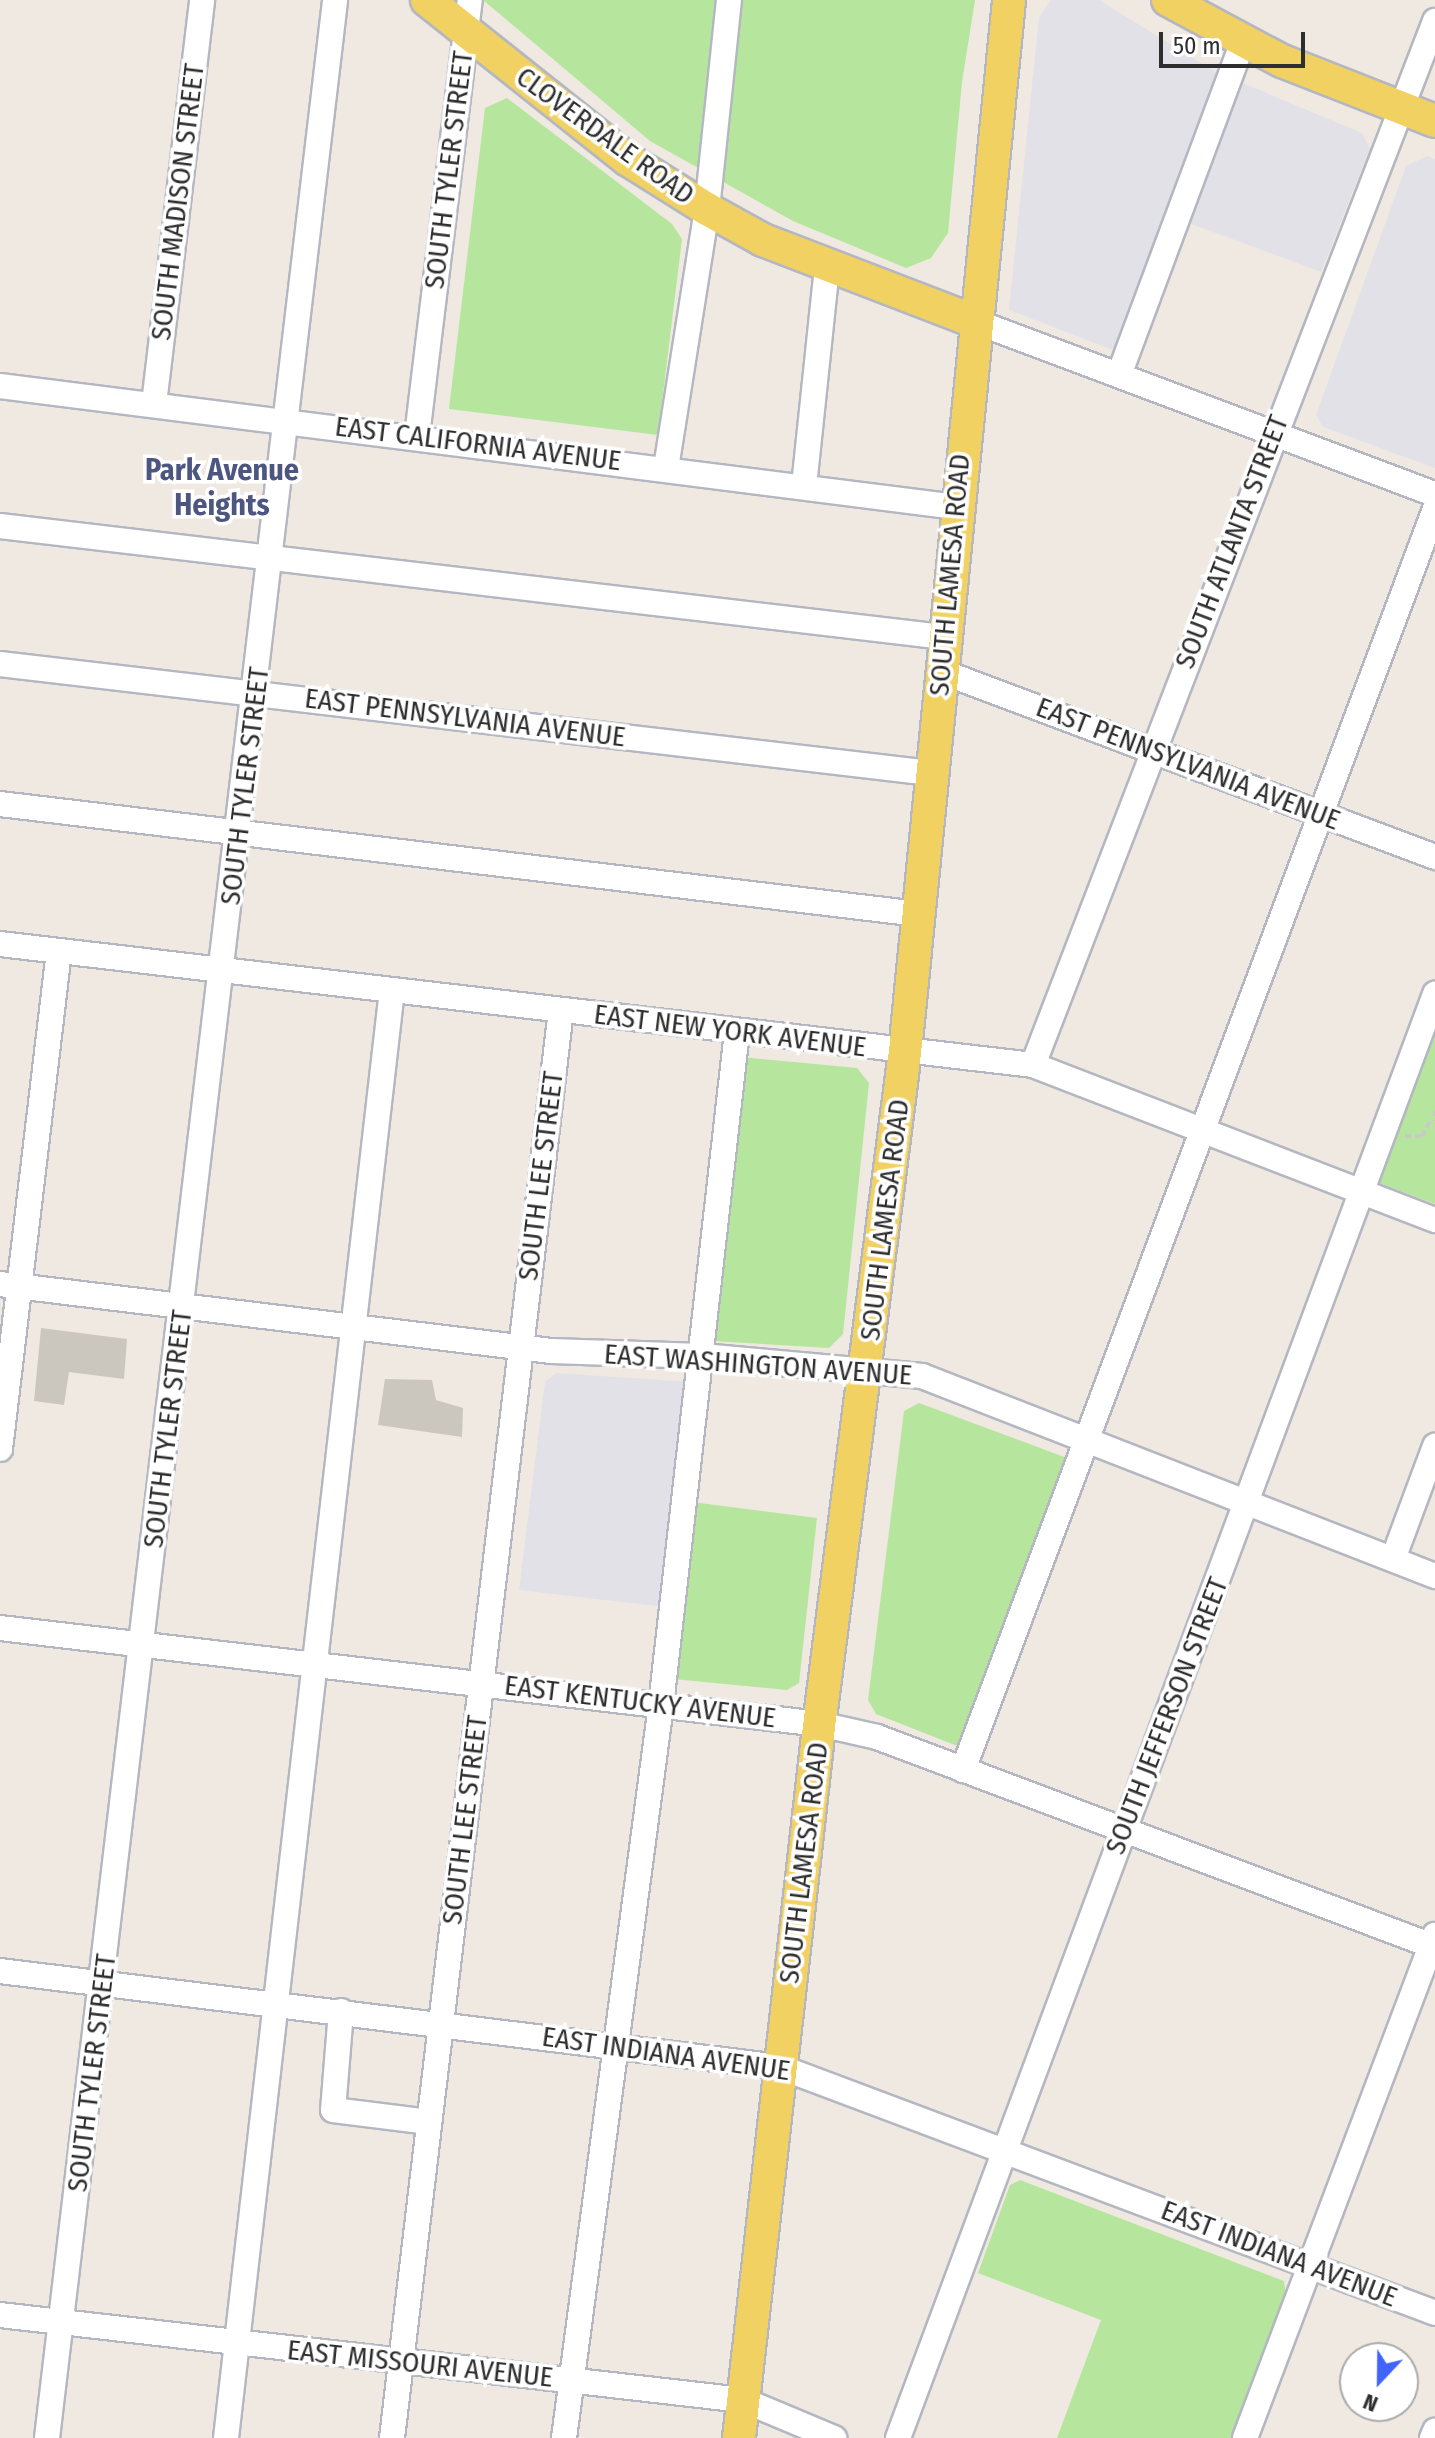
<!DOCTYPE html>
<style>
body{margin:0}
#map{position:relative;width:1435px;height:2438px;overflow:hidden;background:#efe9e1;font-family:"Fira Sans Condensed",sans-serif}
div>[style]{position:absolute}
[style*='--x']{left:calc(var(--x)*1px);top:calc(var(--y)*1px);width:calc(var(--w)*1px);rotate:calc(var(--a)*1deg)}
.industrial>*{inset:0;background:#e3e1e8}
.green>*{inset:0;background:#b6e59e}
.building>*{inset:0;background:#cbc7bf}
.path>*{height:4px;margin-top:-2px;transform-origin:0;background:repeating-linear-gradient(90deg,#c9c9c9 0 6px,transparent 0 10px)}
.roads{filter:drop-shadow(2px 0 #b4b7c1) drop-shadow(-2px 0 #b4b7c1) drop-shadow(0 2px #b4b7c1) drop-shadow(0 -2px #b4b7c1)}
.minor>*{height:24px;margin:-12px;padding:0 12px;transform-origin:12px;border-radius:12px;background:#fff}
.major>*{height:32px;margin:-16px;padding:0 16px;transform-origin:16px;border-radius:16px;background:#f2d163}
span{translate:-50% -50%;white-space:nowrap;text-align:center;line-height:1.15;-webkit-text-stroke:7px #fff;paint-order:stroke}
.street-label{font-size:28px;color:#2e2e2e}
.neighbourhood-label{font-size:30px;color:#4d5680;font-weight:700}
.north{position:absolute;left:1339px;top:2342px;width:80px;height:80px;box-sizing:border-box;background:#fff;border:2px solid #ababab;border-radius:50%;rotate:202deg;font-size:22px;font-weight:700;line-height:32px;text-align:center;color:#2e2e2e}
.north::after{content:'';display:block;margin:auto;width:28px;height:36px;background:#4264fb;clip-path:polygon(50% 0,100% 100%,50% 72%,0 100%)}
.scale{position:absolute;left:1159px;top:32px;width:146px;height:36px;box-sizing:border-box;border:4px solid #2e2e2e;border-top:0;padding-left:10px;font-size:24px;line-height:28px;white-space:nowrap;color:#2e2e2e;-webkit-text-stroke:6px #fff;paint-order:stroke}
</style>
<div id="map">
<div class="industrial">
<div style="clip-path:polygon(1051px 0,1099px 0,1214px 71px,1362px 133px,1370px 148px,1321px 272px,1170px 216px,1121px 353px,1009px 310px,1039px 17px)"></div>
<div style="clip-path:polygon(1427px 156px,1435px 159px,1435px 468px,1323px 427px,1316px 415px,1406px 166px)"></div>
<div style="clip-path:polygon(556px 1373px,691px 1382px,665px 1607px,519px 1590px,545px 1382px)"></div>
</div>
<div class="green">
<div style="clip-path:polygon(483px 0,975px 0,962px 82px,948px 233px,931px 258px,906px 268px,793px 221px,650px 141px)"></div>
<div style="clip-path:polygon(507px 98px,672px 224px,682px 239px,658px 435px,449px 409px,485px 108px)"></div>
<div style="clip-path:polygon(1435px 1035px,1435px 1204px,1379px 1183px)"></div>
<div style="clip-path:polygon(740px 1057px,857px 1068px,869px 1083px,843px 1334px,829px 1348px,712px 1341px)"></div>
<div style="clip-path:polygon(919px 1403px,1075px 1461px,965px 1749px,876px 1714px,868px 1700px,904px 1411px)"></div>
<div style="clip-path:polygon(692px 1502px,817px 1518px,799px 1683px,787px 1690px,673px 1679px)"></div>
<div style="clip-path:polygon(1020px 2180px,1284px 2281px,1286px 2295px,1232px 2438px,1057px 2438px,1101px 2320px,978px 2273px,1010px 2185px)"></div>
</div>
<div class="building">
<div style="clip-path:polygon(41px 1328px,127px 1339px,124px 1379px,69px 1372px,64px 1405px,34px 1401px)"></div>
<div style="clip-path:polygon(385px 1379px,432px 1380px,436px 1400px,463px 1408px,462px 1437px,378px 1425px)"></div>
</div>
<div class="path">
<div style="--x:1435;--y:1110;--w:11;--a:90"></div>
<div style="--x:1405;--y:1136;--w:17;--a:0"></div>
<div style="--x:1422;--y:1136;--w:19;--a:-62"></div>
</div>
<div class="roads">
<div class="minor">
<div style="--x:974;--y:321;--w:492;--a:20.6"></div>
<div style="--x:1119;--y:375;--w:355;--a:-69.6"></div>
<div style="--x:0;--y:386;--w:964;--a:7.21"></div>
<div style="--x:154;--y:404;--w:407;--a:-83.2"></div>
<div style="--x:417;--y:436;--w:439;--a:-83.1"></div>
<div style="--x:666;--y:468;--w:262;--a:-81"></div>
<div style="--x:707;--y:209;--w:210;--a:-84"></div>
<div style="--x:804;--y:486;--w:221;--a:-84"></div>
<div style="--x:0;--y:526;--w:951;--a:6.71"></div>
<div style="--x:0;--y:664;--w:937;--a:6.68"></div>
<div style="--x:940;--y:671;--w:529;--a:20.59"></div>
<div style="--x:0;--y:804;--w:925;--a:6.83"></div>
<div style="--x:0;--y:944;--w:1040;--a:6.68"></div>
<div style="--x:1033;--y:1065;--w:431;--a:21.1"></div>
<div style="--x:1033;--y:1065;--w:1119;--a:-68.94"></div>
<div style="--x:0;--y:1284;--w:555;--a:6.93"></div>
<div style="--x:551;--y:1351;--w:151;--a:1.9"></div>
<div style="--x:702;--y:1356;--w:221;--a:5.2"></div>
<div style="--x:922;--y:1376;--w:551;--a:21.3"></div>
<div style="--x:0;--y:1449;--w:501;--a:-83.24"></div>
<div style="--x:1393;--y:1559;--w:121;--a:-69.6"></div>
<div style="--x:0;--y:1628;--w:826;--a:6.68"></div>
<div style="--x:820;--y:1724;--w:58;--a:12.8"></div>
<div style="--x:877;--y:1737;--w:596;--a:20.62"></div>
<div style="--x:963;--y:1770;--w:1346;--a:-69.48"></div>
<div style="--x:0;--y:1971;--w:786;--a:7.02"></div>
<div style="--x:780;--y:2067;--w:700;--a:20.58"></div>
<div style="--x:341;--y:2011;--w:99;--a:94.6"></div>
<div style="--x:333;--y:2110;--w:97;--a:7.1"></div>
<div style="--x:0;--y:2315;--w:748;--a:6.53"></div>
<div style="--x:743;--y:2400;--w:99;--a:22.7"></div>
<div style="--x:47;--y:2438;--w:2455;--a:-83.26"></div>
<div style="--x:226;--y:2438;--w:1457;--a:-83.46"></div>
<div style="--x:392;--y:2438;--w:1437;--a:-83.25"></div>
<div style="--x:564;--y:2438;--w:739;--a:-82.46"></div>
<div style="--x:661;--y:1705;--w:677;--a:-83.56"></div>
<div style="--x:898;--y:2438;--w:1541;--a:-69.6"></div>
<div style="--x:1245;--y:2438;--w:538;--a:-69.31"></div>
<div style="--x:1432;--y:2438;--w:8;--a:-67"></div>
</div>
<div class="major">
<div style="--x:427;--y:0;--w:256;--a:38.5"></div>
<div style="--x:627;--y:159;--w:94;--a:32"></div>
<div style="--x:707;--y:209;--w:64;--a:29"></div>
<div style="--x:763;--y:240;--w:226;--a:21"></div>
<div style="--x:1168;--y:0;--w:129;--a:28.2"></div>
<div style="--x:1282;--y:61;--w:164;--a:21.4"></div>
<div style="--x:739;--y:2438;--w:725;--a:-83.58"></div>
<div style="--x:820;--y:1718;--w:671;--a:-82.73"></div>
<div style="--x:905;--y:1052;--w:1057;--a:-84.35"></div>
</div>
</div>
<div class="street-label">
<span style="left:605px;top:136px;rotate:36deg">CLOVERDALE ROAD</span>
<span style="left:449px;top:170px;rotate:-83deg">SOUTH TYLER STREET</span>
<span style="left:178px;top:202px;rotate:-83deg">SOUTH MADISON STREET</span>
<span style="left:478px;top:444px;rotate:7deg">EAST CALIFORNIA AVENUE</span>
<span style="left:1232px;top:542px;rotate:-69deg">SOUTH ATLANTA STREET</span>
<span style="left:950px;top:575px;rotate:-85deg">SOUTH LAMESA ROAD</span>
<span style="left:465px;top:718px;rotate:7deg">EAST PENNSYLVANIA AVENUE</span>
<span style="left:1188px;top:764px;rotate:21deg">EAST PENNSYLVANIA AVENUE</span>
<span style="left:245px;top:786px;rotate:-83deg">SOUTH TYLER STREET</span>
<span style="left:730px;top:1031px;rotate:7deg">EAST NEW YORK AVENUE</span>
<span style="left:541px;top:1176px;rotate:-83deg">SOUTH LEE STREET</span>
<span style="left:885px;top:1220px;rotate:-83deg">SOUTH LAMESA ROAD</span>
<span style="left:758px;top:1365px;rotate:4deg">EAST WASHINGTON AVENUE</span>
<span style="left:168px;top:1429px;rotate:-83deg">SOUTH TYLER STREET</span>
<span style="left:640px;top:1702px;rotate:7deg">EAST KENTUCKY AVENUE</span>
<span style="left:1167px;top:1716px;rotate:-69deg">SOUTH JEFFERSON STREET</span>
<span style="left:465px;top:1820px;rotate:-83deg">SOUTH LEE STREET</span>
<span style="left:804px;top:1863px;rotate:-83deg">SOUTH LAMESA ROAD</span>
<span style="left:666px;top:2054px;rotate:8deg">EAST INDIANA AVENUE</span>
<span style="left:92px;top:2073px;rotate:-83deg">SOUTH TYLER STREET</span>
<span style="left:1279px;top:2254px;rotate:21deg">EAST INDIANA AVENUE</span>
<span style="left:420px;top:2364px;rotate:6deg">EAST MISSOURI AVENUE</span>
</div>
<div class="neighbourhood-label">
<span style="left:222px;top:487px">Park Avenue<br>Heights</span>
</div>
<div class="north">N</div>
<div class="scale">50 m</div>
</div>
